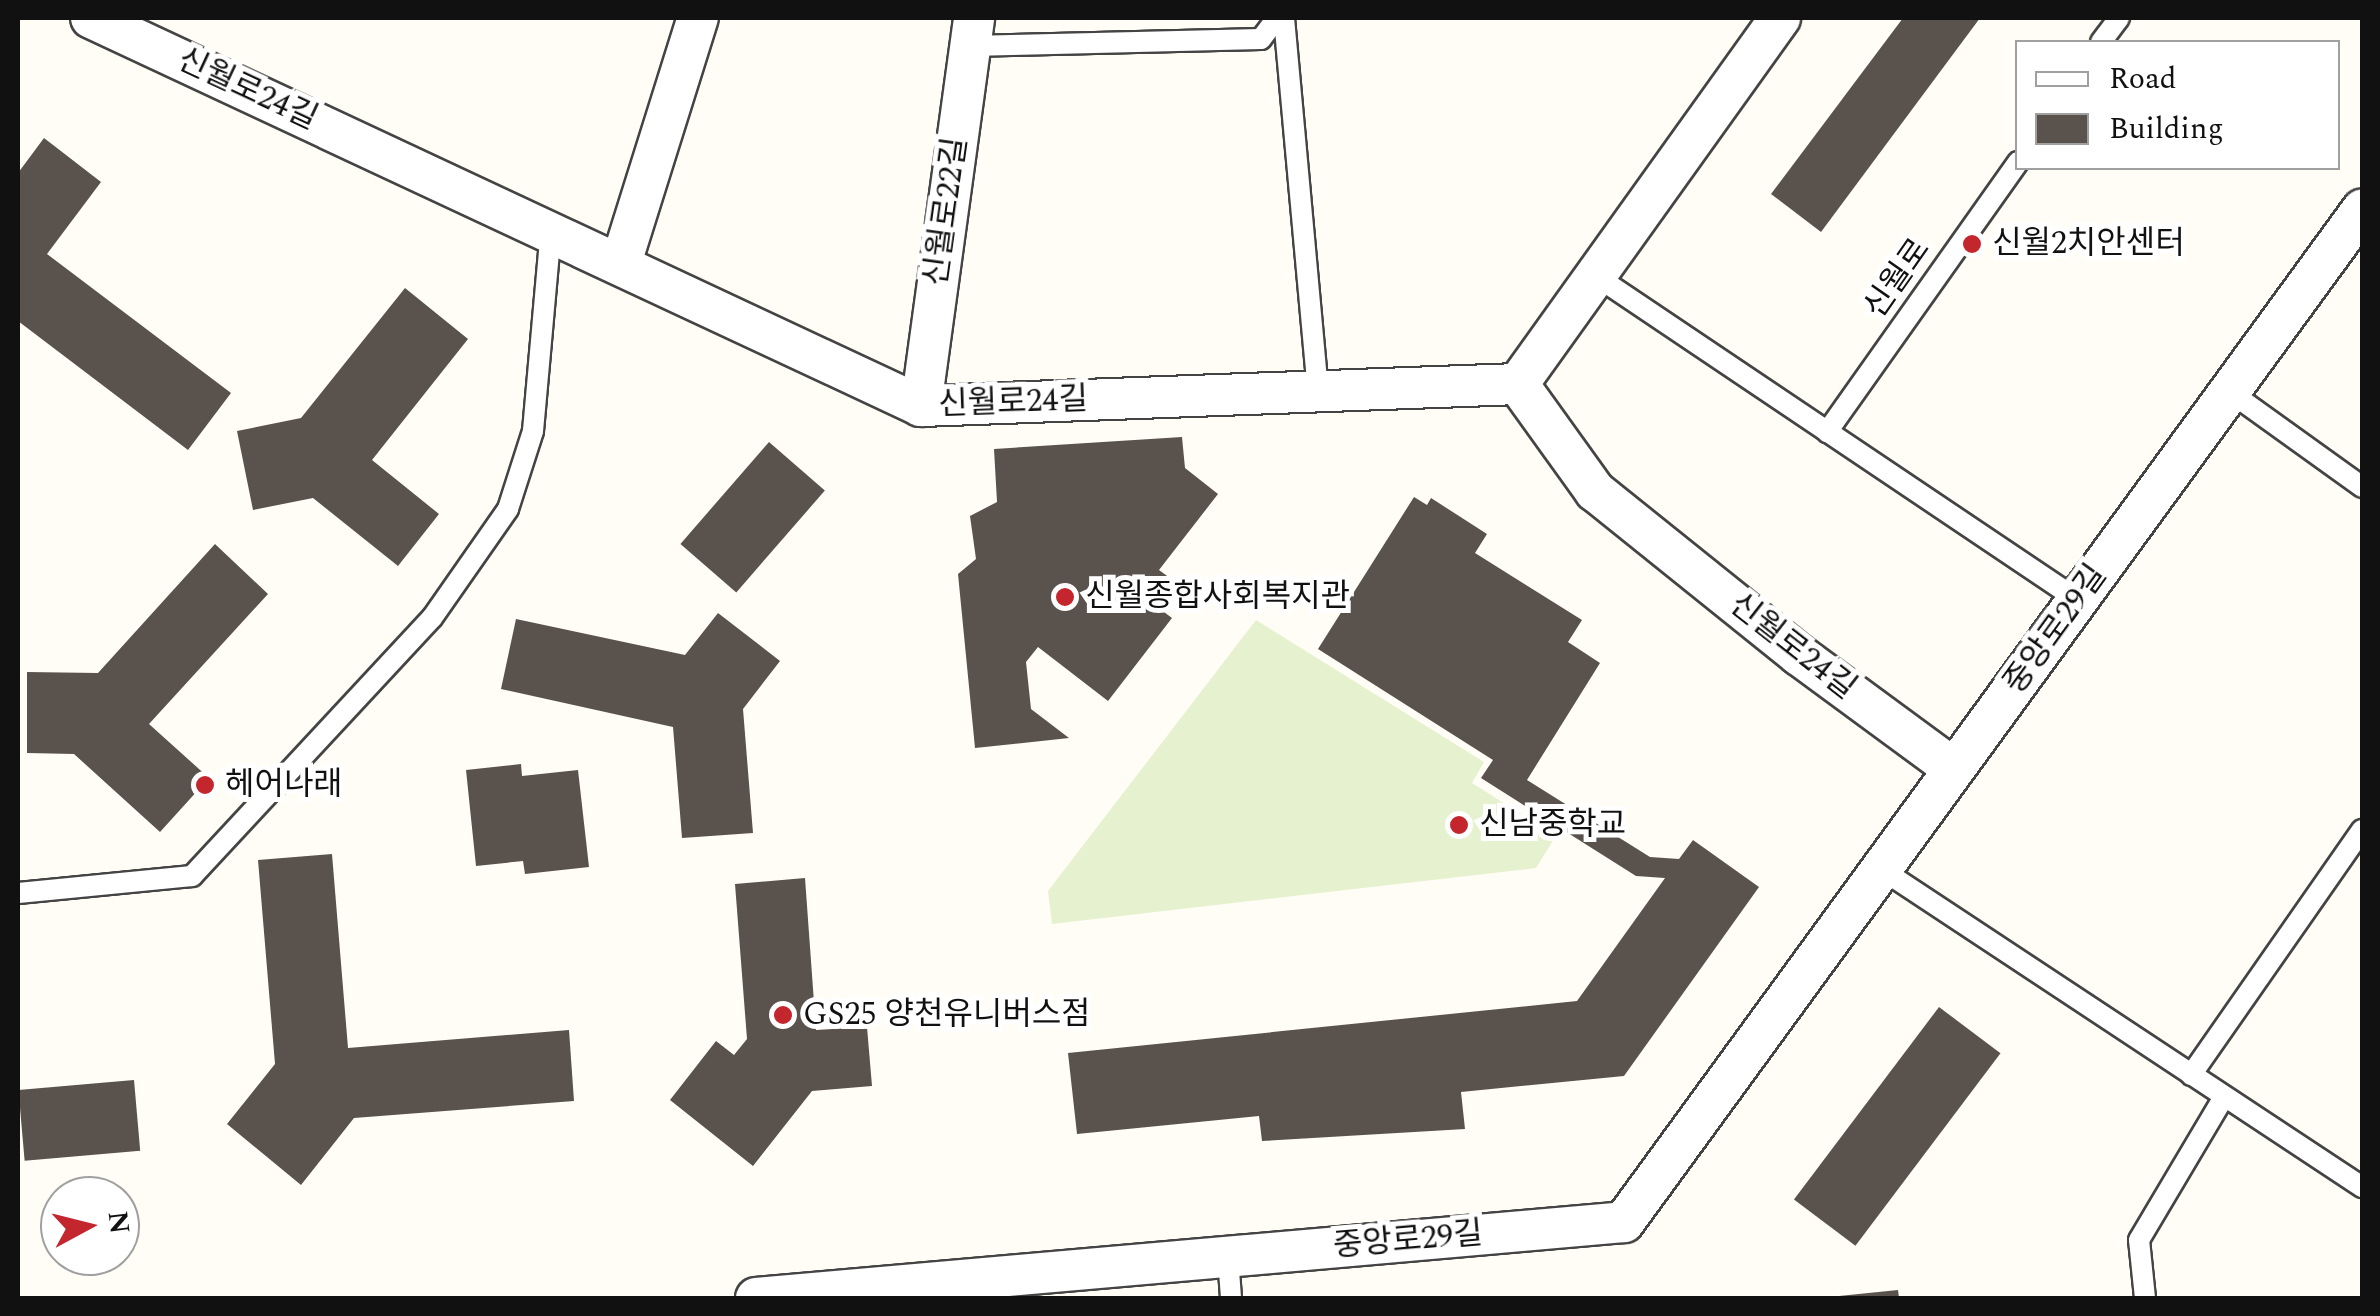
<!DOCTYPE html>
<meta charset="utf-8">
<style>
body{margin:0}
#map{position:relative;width:2380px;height:1316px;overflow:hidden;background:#fffdf5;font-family:Spectral,"Noto Sans KR",serif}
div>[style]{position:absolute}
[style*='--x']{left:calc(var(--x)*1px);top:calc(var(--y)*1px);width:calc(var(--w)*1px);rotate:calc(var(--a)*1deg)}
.pitch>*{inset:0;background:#e6f2cf}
.building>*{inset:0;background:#5a524d;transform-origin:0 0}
.roads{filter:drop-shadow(2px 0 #444) drop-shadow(-2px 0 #444) drop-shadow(0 2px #444) drop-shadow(0 -2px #444)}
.lane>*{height:20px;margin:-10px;padding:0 10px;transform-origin:10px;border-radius:10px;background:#fff}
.street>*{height:40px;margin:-20px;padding:0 20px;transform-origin:20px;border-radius:20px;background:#fff}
.dots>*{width:28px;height:28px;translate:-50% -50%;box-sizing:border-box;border:5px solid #fff;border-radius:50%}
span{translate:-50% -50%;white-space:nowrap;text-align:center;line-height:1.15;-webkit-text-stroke:10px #fff;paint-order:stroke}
.street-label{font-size:32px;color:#111}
.poi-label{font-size:32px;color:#111}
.left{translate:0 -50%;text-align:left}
.frame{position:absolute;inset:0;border:20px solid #111;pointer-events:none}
.legend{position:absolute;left:2015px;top:40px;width:325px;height:130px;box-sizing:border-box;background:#fff;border:2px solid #a0a0a0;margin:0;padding:12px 18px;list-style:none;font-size:30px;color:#111}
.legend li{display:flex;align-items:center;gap:20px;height:50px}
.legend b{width:50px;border:2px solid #a0a0a0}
.north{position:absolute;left:40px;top:1176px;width:100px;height:100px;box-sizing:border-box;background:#fff;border:2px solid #a0a0a0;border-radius:50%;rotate:83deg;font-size:28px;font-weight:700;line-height:40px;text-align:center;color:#111}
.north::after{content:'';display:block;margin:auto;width:35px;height:45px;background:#c4262e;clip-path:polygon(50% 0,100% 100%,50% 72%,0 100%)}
</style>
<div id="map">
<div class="pitch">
<div style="clip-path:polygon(1256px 620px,1484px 762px,1472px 783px,1556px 836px,1536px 868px,1052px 924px,1048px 891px)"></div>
</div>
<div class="building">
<div style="clip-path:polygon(1903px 18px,1980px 18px,1821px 232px,1771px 194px)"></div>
<div style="clip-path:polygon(44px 138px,101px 182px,47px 254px,231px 393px,188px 450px,18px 321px,18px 173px)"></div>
<div style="clip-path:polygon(405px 288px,468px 339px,372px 460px,439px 514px,398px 566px,313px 498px,253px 510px,237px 431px,301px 418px)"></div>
<div style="clip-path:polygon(1182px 437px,1185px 468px,1218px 494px,1159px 570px,1178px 584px,1160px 609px,1172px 618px,1108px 701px,1038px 647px,1026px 662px,1031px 709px,1069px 738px,975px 748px,958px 574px,976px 559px,970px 516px,997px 502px,994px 449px)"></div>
<div style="left:769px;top:442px;width:74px;height:135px;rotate:41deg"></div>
<div style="clip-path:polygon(1414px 497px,1427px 505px,1431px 498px,1487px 534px,1475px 553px,1582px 620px,1568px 642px,1600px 663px,1527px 780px,1650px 857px,1679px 859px,1693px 840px,1759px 887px,1624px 1076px,1461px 1092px,1465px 1129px,1262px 1141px,1259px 1116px,1077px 1134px,1068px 1053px,1577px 1001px,1665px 878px,1636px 876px,1481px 778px,1493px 760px,1318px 649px)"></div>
<div style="clip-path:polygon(215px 544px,268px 594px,149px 724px,209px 778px,160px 832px,74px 754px,27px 753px,27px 672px,98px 673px)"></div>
<div style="clip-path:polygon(718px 613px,780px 661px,743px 709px,753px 833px,682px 838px,673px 727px,501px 689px,516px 619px,685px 655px)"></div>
<div style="clip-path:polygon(521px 764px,522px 776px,578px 770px,589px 867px,525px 874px,523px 861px,476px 866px,466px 770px)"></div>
<div style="clip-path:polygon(332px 854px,348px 1048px,569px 1030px,574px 1101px,354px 1118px,301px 1185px,227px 1124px,275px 1064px,258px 860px)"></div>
<div style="clip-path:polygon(805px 878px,816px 1030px,867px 1027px,872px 1086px,812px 1091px,753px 1166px,670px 1100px,716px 1041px,734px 1055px,747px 1039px,735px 884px)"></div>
<div style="left:1939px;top:1007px;width:77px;height:241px;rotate:37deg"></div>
<div style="left:134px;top:1080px;width:71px;height:116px;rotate:85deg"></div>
<div style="clip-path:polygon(1898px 1290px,1899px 1298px,1839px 1298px,1839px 1296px)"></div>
</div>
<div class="roads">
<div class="lane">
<div style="--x:1284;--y:18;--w:376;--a:84.8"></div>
<div style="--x:2101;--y:42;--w:30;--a:-53"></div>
<div style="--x:970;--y:46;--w:291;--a:-1.4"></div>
<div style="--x:1261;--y:39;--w:26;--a:-53"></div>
<div style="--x:1596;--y:276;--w:581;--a:33.91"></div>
<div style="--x:2230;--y:392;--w:163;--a:35.7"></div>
<div style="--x:1827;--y:432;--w:331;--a:-54.7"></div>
<div style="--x:1881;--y:869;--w:577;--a:33.47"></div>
<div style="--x:18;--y:893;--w:175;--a:-5.6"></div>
<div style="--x:192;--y:876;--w:352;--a:-47.1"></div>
<div style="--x:432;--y:618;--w:133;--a:-55.1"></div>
<div style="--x:508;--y:509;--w:82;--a:-72.2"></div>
<div style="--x:533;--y:431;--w:202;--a:-84.9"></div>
<div style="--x:2191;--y:1075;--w:299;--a:-55.1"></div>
<div style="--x:1228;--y:1257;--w:41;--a:85.8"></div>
<div style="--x:2145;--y:1298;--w:58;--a:-95.9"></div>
<div style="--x:2139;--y:1240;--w:166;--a:-59.3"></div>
</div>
<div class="street">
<div style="--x:91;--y:18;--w:916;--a:25.05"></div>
<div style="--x:921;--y:406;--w:597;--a:-2.11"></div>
<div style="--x:621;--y:263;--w:257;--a:-72.6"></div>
<div style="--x:1518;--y:384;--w:132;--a:54.3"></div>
<div style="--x:1595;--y:491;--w:262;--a:38.8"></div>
<div style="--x:1799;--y:655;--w:192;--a:36.3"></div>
<div style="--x:1518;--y:384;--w:450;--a:-54.4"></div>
<div style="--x:921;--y:406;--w:392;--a:-82.2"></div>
<div style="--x:756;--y:1298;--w:871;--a:-5"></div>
<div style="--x:1624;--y:1222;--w:1253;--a:-53.9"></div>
</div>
</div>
<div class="dots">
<div style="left:1972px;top:244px;background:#c4262e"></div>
<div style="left:1065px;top:597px;background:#c4262e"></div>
<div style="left:205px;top:785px;background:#c4262e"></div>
<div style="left:1459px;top:825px;background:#c4262e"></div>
<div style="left:783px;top:1015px;background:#c4262e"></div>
</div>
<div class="street-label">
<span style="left:247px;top:90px;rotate:25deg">신월로24길</span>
<span style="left:947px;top:212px;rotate:-82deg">신월로22길</span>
<span style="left:1898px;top:279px;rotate:-55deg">신월로</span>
<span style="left:1013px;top:403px;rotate:-2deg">신월로24길</span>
<span style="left:2056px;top:630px;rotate:-54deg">중앙로29길</span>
<span style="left:1792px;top:647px;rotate:38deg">신월로24길</span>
<span style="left:1408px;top:1241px;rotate:-5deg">중앙로29길</span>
</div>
<div class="poi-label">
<span class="left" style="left:1992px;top:244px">신월2치안센터</span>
<span class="left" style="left:1085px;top:597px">신월종합사회복지관</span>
<span class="left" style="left:225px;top:785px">헤어나래</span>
<span class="left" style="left:1479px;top:825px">신남중학교</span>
<span class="left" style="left:803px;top:1015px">GS25 양천유니버스점</span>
</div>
<div class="frame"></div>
<ul class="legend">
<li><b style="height:12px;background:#fff"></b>Road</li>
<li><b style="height:28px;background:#5a524d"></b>Building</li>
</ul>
<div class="north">N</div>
</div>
